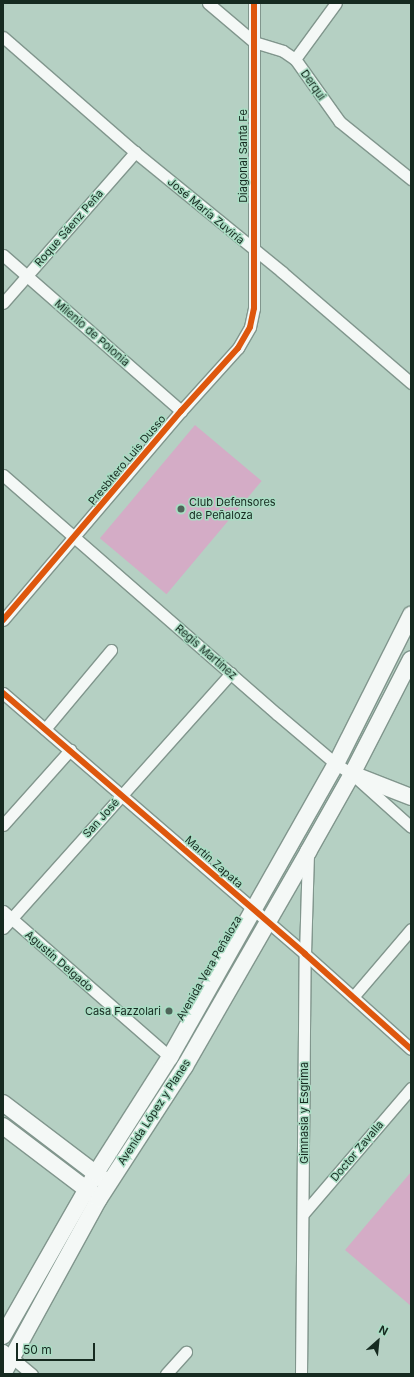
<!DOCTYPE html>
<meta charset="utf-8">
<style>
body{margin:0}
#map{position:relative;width:414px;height:1377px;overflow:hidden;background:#b5d0c3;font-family:Inter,sans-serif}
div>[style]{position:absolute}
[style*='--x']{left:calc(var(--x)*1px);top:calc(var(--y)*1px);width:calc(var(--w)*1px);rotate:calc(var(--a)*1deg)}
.green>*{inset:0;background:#d4acc6;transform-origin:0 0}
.roads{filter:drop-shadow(1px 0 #81968d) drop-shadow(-1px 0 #81968d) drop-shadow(0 1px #81968d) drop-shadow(0 -1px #81968d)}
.street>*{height:11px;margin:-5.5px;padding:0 5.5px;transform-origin:5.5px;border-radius:5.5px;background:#f4f8f6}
.secondary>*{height:16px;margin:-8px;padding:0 8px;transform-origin:8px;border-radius:8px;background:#f4f8f6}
.cycleway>*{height:6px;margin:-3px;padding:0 3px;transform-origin:3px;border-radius:3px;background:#de570d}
.dots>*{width:11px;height:11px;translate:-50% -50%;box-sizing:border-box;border:2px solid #a9dcc3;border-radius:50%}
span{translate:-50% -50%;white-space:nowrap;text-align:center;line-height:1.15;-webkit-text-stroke:3px #a9dcc3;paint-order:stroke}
.street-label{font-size:11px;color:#162a20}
.poi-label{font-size:11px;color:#162a20}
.left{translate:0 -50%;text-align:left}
.right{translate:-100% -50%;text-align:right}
.frame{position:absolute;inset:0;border:4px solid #162a20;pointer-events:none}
.north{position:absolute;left:358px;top:1321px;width:40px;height:40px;-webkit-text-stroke:3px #a9dcc3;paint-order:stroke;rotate:27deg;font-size:11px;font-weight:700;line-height:16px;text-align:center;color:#162a20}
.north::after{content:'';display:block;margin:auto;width:14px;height:18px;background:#162a20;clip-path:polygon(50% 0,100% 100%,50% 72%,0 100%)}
.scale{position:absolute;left:16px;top:1343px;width:79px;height:18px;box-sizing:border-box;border:2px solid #162a20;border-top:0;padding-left:5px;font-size:12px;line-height:14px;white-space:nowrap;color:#162a20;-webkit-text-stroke:3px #a9dcc3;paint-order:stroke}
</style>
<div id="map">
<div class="green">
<div style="left:195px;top:425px;width:87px;height:148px;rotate:40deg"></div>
<div style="clip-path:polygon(411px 1172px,411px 1306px,345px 1250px)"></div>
</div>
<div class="roads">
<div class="street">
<div style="--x:208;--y:3;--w:60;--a:40.3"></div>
<div style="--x:254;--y:42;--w:30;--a:17"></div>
<div style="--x:283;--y:51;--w:14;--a:34"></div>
<div style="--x:295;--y:59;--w:77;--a:54.5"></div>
<div style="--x:340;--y:122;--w:91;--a:38.8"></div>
<div style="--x:3;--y:37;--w:175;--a:41.1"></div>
<div style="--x:135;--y:152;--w:190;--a:39.2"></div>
<div style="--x:282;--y:272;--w:170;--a:40.7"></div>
<div style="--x:295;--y:59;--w:69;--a:-53.8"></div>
<div style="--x:3;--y:255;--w:237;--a:41.2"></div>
<div style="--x:3;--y:303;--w:201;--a:-48.8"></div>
<div style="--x:3;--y:475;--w:364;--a:41.1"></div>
<div style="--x:277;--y:714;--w:77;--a:40.3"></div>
<div style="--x:336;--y:764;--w:19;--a:32"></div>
<div style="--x:352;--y:774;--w:79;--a:41.9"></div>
<div style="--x:3;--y:620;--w:275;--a:-49.6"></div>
<div style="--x:181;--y:411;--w:85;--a:-47.9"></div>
<div style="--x:238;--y:348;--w:24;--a:-60"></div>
<div style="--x:250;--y:327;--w:19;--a:-78"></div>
<div style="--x:254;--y:308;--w:305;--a:-90"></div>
<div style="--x:3;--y:693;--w:399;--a:40.8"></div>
<div style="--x:305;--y:954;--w:142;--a:41.9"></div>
<div style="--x:45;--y:729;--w:103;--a:-50.1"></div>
<div style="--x:3;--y:825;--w:101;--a:-48.2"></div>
<div style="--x:3;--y:911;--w:222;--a:41.2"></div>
<div style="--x:3;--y:928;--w:342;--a:-48.2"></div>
<div style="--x:353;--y:997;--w:89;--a:-49.5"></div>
<div style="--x:303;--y:1214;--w:166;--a:-49.4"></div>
<div style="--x:3;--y:1350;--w:38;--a:40"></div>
<div style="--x:166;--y:1374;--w:30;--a:-48"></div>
<div style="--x:301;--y:1374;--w:420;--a:-89.5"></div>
<div style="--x:305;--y:954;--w:99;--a:-88.3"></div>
</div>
<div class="secondary">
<div style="--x:352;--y:774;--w:63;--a:21.3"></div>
<div style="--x:3;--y:1103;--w:127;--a:37.3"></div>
<div style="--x:3;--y:1126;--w:114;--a:37.2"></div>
<div style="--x:3;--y:1336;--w:188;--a:-60.3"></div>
<div style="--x:96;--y:1173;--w:138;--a:-57.5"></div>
<div style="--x:170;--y:1057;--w:337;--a:-60.5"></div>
<div style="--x:336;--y:764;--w:167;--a:-63.3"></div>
<div style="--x:3;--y:1374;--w:200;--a:-61.3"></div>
<div style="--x:99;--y:1199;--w:158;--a:-57.1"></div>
<div style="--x:185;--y:1066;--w:247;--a:-60.1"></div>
<div style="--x:308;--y:852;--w:90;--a:-60.6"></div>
<div style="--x:352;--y:774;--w:129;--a:-62.8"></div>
</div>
</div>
<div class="cycleway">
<div style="--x:3;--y:620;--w:275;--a:-49.6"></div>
<div style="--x:181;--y:411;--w:85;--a:-47.9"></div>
<div style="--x:238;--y:348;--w:24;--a:-60"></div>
<div style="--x:250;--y:327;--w:19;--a:-78"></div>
<div style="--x:254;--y:308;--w:305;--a:-90"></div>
<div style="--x:3;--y:693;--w:399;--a:40.8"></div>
<div style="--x:305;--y:954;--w:142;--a:41.9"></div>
</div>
<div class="dots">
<div style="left:181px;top:509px;background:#4e6459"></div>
<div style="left:169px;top:1011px;background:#4e6459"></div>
</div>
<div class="street-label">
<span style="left:313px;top:85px;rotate:55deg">Derqui</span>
<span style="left:243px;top:156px;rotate:-90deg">Diagonal Santa Fe</span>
<span style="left:206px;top:211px;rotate:40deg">José María Zuviría</span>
<span style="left:69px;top:228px;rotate:-49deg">Roque Sáenz Peña</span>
<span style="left:92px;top:333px;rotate:41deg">Milenio de Polonia</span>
<span style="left:127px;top:460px;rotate:-50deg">Presbítero Luis Dusso</span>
<span style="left:206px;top:652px;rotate:41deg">Regis Martínez</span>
<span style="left:101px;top:818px;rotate:-48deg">San José</span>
<span style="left:214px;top:862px;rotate:41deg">Martín Zapata</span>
<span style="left:59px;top:961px;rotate:41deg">Agustín Delgado</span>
<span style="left:209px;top:968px;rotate:-60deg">Avenida Vera Peñaloza</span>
<span style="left:154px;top:1112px;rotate:-57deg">Avenida López y Planes</span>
<span style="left:304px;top:1113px;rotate:-90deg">Gimnasia y Esgrima</span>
<span style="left:357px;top:1151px;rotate:-50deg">Doctor Zavalla</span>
</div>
<div class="poi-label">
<span class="left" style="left:189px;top:509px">Club Defensores<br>de Peñaloza</span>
<span class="right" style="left:161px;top:1011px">Casa Fazzolari</span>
</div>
<div class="frame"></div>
<div class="north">N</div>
<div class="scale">50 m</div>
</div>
